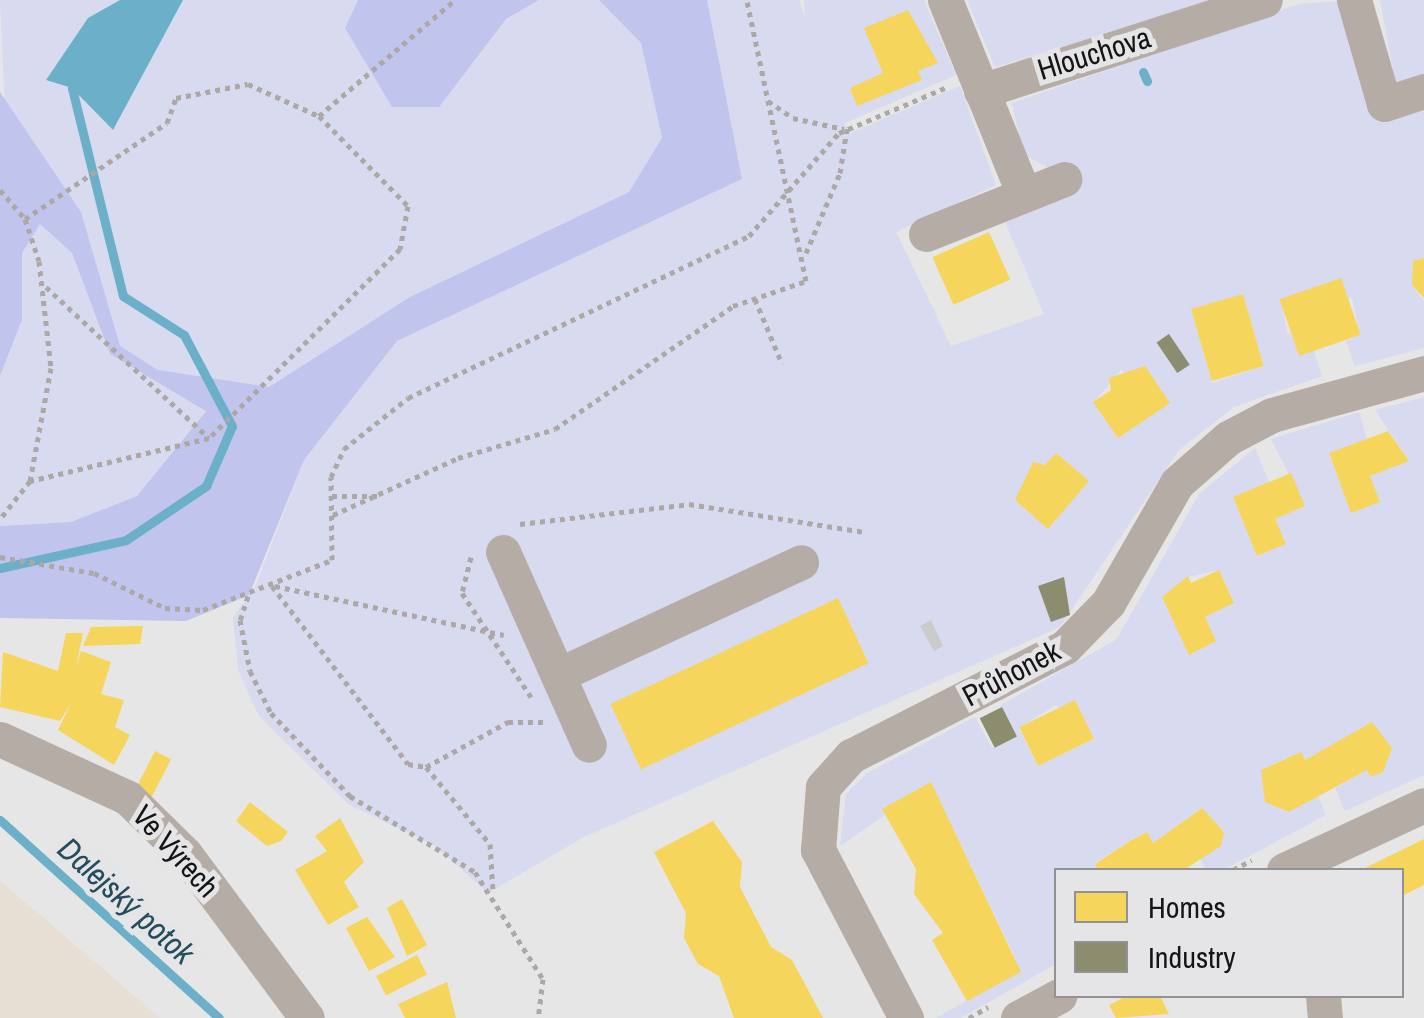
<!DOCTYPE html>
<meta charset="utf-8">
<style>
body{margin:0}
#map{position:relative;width:1424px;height:1018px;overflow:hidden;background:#e6e6e6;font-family:"Archivo Narrow",sans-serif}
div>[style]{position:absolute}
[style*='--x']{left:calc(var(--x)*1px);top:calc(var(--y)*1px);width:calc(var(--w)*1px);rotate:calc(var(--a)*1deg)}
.industrial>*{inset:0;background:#e7dfd4}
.green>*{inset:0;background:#d8daef}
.forest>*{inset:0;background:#c1c4ec}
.water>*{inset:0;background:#6bafc9}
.homes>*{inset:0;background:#f6d55c;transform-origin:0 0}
.industry>*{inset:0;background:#8c8c6e;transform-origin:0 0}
.stream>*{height:9px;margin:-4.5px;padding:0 4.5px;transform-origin:4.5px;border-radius:4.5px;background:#6bafc9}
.building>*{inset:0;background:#cbcbcb}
.path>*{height:5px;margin-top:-2.5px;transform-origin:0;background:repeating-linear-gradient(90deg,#aca8a5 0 5px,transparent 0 10px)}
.minor>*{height:35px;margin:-17.5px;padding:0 17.5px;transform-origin:17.5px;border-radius:17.5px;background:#b5aca5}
span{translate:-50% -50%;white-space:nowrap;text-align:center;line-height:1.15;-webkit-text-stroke:10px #e5e5e7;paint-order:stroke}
.street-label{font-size:30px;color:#151516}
.water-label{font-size:32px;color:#244c5d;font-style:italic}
.legend{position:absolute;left:1054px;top:868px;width:350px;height:130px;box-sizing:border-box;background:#e5e5e7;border:2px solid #929293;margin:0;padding:12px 18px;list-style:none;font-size:30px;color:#151516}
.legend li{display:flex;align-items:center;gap:20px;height:50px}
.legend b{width:50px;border:2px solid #929293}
</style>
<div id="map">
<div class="industrial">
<div style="clip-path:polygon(0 881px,59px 931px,160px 1018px,0 1018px)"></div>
</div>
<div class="green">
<div style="clip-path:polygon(0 0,120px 0,88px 18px,46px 80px,72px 88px,113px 130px,183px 0,358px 0,345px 28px,438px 107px,506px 19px,539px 0,599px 0,641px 43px,662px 139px,629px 192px,410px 297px,269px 387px,213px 384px,158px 370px,119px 346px,81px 212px,5px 109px)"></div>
<div style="clip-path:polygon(evenodd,707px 0,799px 0,805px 18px,804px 0,924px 0,956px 75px,845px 123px,850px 133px,960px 86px,996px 185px,896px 232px,951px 346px,1044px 314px,1003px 217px,1049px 168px,1023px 154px,1012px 103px,1299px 4px,1341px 1px,1372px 117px,1424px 104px,1424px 258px,1412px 285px,1424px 301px,1424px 348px,1355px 366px,1346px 341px,1360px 335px,1352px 298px,1281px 300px,1287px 332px,1314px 351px,1322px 376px,1234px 407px,1179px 450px,1060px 627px,584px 837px,488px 893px,435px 846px,348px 804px,259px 716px,238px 670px,233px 617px,255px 587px,304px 460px,397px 341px,742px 179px,707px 0,1243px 294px,1264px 366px,1212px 383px,1193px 315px,1243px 294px,707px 0,1120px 370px,1131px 376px,1143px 421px,1118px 438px,1094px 403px,1120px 370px,707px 0,1056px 453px,1089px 481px,1048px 528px,1015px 501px,1033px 463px,1045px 465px,1056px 453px)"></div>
<div style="clip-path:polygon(967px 0,1217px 0,995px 67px)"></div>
<div style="clip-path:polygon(1380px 0,1424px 0,1424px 80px,1396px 86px)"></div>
<div style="clip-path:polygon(40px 224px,72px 253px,110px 354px,206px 410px,137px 496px,72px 522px,0 526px,0 376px,22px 320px,22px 253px)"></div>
<div style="clip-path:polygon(evenodd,1424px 397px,1424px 775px,1345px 811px,1335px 788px,1367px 770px,1383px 772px,1392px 748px,1371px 723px,1305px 760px,1301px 752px,1262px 769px,1265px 802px,1289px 812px,1316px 792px,1326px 815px,1223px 870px,1206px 870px,1199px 857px,1224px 832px,1201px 808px,1153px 843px,1147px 832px,1131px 840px,1095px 863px,1098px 870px,1056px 870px,1056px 964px,961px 1018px,936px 1018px,1020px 971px,1012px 951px,931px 783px,840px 846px,846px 794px,867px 773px,975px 717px,992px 748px,1016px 736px,1001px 705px,1117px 639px,1199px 494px,1255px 448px,1269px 482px,1233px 498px,1258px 556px,1285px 543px,1275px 519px,1305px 506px,1271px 439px,1359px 412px,1367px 439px,1329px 454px,1351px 512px,1380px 502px,1370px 476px,1409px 461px,1375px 410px,1424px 397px,1219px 570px,1234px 602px,1205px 617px,1216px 641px,1189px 654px,1162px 597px,1188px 577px,1219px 570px,1424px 397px,1056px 705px,1094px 739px,1038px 766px,1019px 728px,1056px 705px)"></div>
</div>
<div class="forest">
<div style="clip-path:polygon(358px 0,539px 0,506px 19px,439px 107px,392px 107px,345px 28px)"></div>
<div style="clip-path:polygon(599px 0,707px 0,742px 179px,397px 341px,304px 460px,249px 595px,186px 621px,0 618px,0 526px,71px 522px,137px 496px,206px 411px,110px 354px,72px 253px,40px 224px,22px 253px,22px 320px,0 376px,0 92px,81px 212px,120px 346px,158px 370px,269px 387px,410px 297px,629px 192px,662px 138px,641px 43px)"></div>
</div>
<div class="water">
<div style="clip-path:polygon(120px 0,183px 0,113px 130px,72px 88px,46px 80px,88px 18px)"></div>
</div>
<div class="homes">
<div style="clip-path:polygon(908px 10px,938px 63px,918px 71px,922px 80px,857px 106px,850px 88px,883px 73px,864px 28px)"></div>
<div style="left:989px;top:232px;width:52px;height:62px;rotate:66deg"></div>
<div style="clip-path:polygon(1424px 258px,1424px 298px,1412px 285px,1413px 261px)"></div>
<div style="left:1341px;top:278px;width:60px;height:65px;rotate:71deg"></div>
<div style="left:1243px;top:294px;width:75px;height:54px;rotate:74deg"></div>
<div style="clip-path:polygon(1145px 366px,1170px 403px,1118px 438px,1093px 402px,1111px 390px,1109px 378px)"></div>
<div style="clip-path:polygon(1388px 431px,1409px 461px,1370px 476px,1380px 502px,1351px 513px,1329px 453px)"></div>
<div style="clip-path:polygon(1056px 453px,1089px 481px,1048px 529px,1015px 500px,1033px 462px,1045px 465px)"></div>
<div style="clip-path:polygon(1291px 473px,1305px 506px,1275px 519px,1286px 544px,1257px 556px,1233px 497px)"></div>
<div style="clip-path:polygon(1219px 570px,1234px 603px,1205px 617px,1216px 641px,1189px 655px,1162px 597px,1188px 576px,1191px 583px)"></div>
<div style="left:838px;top:598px;width:72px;height:251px;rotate:65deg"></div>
<div style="clip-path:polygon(143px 626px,140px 644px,83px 646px,91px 627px)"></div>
<div style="clip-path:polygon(66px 633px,83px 633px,76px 667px,81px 651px,111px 662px,101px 694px,124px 700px,115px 727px,130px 735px,114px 765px,58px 730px,71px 703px,60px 721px,0 707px,3px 652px,58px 671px)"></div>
<div style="left:1075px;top:700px;width:43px;height:62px;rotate:64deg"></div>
<div style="clip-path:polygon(1372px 722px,1392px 748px,1383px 772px,1371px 777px,1367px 770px,1289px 812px,1265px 802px,1261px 770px,1301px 752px,1305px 760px)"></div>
<div style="left:155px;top:751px;width:18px;height:45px;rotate:27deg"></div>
<div style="clip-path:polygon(931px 782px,1021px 972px,967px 1001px,932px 940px,943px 933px,914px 894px,916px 869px,882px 809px)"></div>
<div style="clip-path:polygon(250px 802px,288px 832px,281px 841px,267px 846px,236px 821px)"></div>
<div style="clip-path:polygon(1202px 808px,1224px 832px,1221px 846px,1185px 869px,1098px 870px,1095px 864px,1130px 841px,1147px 832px,1153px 843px)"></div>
<div style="clip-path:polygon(340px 818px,364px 862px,344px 882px,359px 907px,328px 925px,295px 870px,327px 851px,315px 836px)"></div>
<div style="clip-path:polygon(713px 821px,742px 862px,740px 887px,771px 947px,792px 960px,823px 1018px,734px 1018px,719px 976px,698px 964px,684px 938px,686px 913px,654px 852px)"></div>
<div style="clip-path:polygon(1424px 839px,1424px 885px,1402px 896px,1402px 870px,1361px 870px)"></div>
<div style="clip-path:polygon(402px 899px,427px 945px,407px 956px,387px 908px)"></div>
<div style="clip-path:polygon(367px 917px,395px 957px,369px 971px,346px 928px)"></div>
<div style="left:417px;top:955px;width:22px;height:46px;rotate:63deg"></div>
<div style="clip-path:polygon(447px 982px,456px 1018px,405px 1018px,398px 1004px)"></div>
<div style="clip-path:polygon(1127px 996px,1160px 996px,1169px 1014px,1116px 1018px,1109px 1005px)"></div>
</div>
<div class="industry">
<div style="left:1169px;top:334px;width:37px;height:15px;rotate:56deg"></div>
<div style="clip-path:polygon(1064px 577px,1070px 615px,1051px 622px,1038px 586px)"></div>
<div style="left:1002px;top:707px;width:33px;height:25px;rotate:63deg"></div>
</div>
<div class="stream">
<div style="--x:1143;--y:72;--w:10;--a:66"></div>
<div style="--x:0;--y:568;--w:129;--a:-12.5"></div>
<div style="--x:126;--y:540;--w:97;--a:-34"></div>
<div style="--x:206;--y:486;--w:65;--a:-66.6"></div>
<div style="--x:232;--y:426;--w:103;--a:-117.8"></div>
<div style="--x:184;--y:335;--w:72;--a:-147.4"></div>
<div style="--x:123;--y:296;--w:214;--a:-103.8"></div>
<div style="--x:72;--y:88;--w:11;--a:-63"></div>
<div style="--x:0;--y:820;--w:295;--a:42.1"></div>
</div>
<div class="building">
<div style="clip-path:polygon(931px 620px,943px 646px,934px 651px,920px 626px)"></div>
</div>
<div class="path">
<div style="--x:768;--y:101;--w:30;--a:34"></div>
<div style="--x:793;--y:118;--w:52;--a:12.2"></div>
<div style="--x:319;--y:116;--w:179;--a:-40.5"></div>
<div style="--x:0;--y:190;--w:38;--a:49"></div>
<div style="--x:25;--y:219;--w:44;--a:71.6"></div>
<div style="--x:39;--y:261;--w:108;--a:83.6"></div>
<div style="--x:51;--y:368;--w:115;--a:100.5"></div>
<div style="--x:30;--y:481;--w:48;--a:128.3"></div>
<div style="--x:25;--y:219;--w:171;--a:-34.1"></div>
<div style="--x:167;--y:123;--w:27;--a:-70"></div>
<div style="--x:176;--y:98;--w:73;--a:-11"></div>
<div style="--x:248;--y:84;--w:78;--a:24.3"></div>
<div style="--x:319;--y:116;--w:127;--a:45.3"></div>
<div style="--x:408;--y:206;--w:44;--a:100.5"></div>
<div style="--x:400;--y:249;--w:269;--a:135.3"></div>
<div style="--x:209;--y:438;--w:184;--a:166.5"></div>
<div style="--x:806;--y:253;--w:87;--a:-67"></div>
<div style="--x:840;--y:173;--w:45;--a:-81"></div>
<div style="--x:46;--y:287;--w:222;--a:42.8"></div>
<div style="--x:755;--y:299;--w:70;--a:67.4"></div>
<div style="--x:332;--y:496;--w:50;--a:0"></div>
<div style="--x:333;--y:515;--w:137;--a:-24.5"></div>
<div style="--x:458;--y:458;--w:101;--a:-16.6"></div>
<div style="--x:555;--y:429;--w:216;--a:-34.6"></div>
<div style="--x:733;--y:306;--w:77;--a:-18.9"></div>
<div style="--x:806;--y:281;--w:287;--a:-101.9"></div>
<div style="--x:520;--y:524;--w:170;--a:-6.7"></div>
<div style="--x:689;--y:504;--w:176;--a:9.1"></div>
<div style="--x:0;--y:557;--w:95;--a:9.7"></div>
<div style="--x:94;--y:573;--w:79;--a:26.2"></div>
<div style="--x:165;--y:608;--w:38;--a:3"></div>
<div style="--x:203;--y:610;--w:138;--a:-21.2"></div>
<div style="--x:332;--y:560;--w:83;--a:-90.7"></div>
<div style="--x:331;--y:477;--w:31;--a:-65"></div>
<div style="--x:344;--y:449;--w:82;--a:-38.6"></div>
<div style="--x:408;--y:398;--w:378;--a:-25.4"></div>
<div style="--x:749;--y:236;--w:137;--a:-48.9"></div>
<div style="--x:839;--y:133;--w:115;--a:-23"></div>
<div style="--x:471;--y:557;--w:37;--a:104"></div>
<div style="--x:462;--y:593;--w:125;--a:56.4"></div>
<div style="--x:272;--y:586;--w:224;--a:52.6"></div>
<div style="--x:408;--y:764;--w:18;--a:9"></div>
<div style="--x:426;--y:767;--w:100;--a:50.3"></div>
<div style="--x:490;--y:844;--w:48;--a:86.4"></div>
<div style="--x:275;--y:586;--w:234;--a:12.1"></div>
<div style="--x:248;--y:596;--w:25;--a:108"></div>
<div style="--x:240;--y:620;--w:52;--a:78.9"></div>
<div style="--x:250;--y:671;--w:47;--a:63.4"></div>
<div style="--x:271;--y:713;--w:115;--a:46.4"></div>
<div style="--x:350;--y:796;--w:146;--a:31.3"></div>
<div style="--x:475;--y:872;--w:127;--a:57.6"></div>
<div style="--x:543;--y:979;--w:39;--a:97"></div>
<div style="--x:426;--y:767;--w:94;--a:-28.8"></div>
<div style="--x:508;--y:722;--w:35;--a:0"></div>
<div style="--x:1233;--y:870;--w:21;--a:-28"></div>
<div style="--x:969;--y:1018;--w:22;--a:-30"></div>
</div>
<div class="minor">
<div style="--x:945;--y:0;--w:210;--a:67.9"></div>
<div style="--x:1354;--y:0;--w:108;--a:73.9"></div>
<div style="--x:1384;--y:104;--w:42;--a:-18"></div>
<div style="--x:981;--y:91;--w:298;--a:-17.8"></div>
<div style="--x:926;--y:234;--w:149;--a:-21.7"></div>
<div style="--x:503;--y:552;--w:211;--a:66"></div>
<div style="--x:558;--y:675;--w:268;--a:-24.9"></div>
<div style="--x:0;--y:739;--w:141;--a:24.7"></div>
<div style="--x:128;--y:798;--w:80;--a:44.5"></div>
<div style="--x:185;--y:854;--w:204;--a:53.4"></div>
<div style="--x:1284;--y:870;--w:154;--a:-24.9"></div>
<div style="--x:1323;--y:996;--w:22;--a:85"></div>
<div style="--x:906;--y:1018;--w:190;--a:-117.6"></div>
<div style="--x:818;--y:850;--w:63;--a:-85.5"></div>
<div style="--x:823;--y:787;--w:42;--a:-47.9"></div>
<div style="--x:851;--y:756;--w:240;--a:-27"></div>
<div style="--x:1065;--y:647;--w:62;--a:-45.7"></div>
<div style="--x:1108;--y:603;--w:138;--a:-60.1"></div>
<div style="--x:1177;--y:483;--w:68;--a:-41.4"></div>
<div style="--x:1228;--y:438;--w:50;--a:-27.6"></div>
<div style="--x:1272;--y:415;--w:158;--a:-15.4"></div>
<div style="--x:1018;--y:1018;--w:47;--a:-28.2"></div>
</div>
<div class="street-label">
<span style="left:1094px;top:53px;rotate:-17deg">Hlouchova</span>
<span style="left:1011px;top:673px;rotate:-28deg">Průhonek</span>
<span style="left:176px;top:851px;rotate:48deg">Ve Výrech</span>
</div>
<div class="water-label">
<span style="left:126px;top:901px;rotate:42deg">Dalejský potok</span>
</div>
<ul class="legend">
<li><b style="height:28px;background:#f6d55c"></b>Homes</li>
<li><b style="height:28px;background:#8c8c6e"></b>Industry</li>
</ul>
</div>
